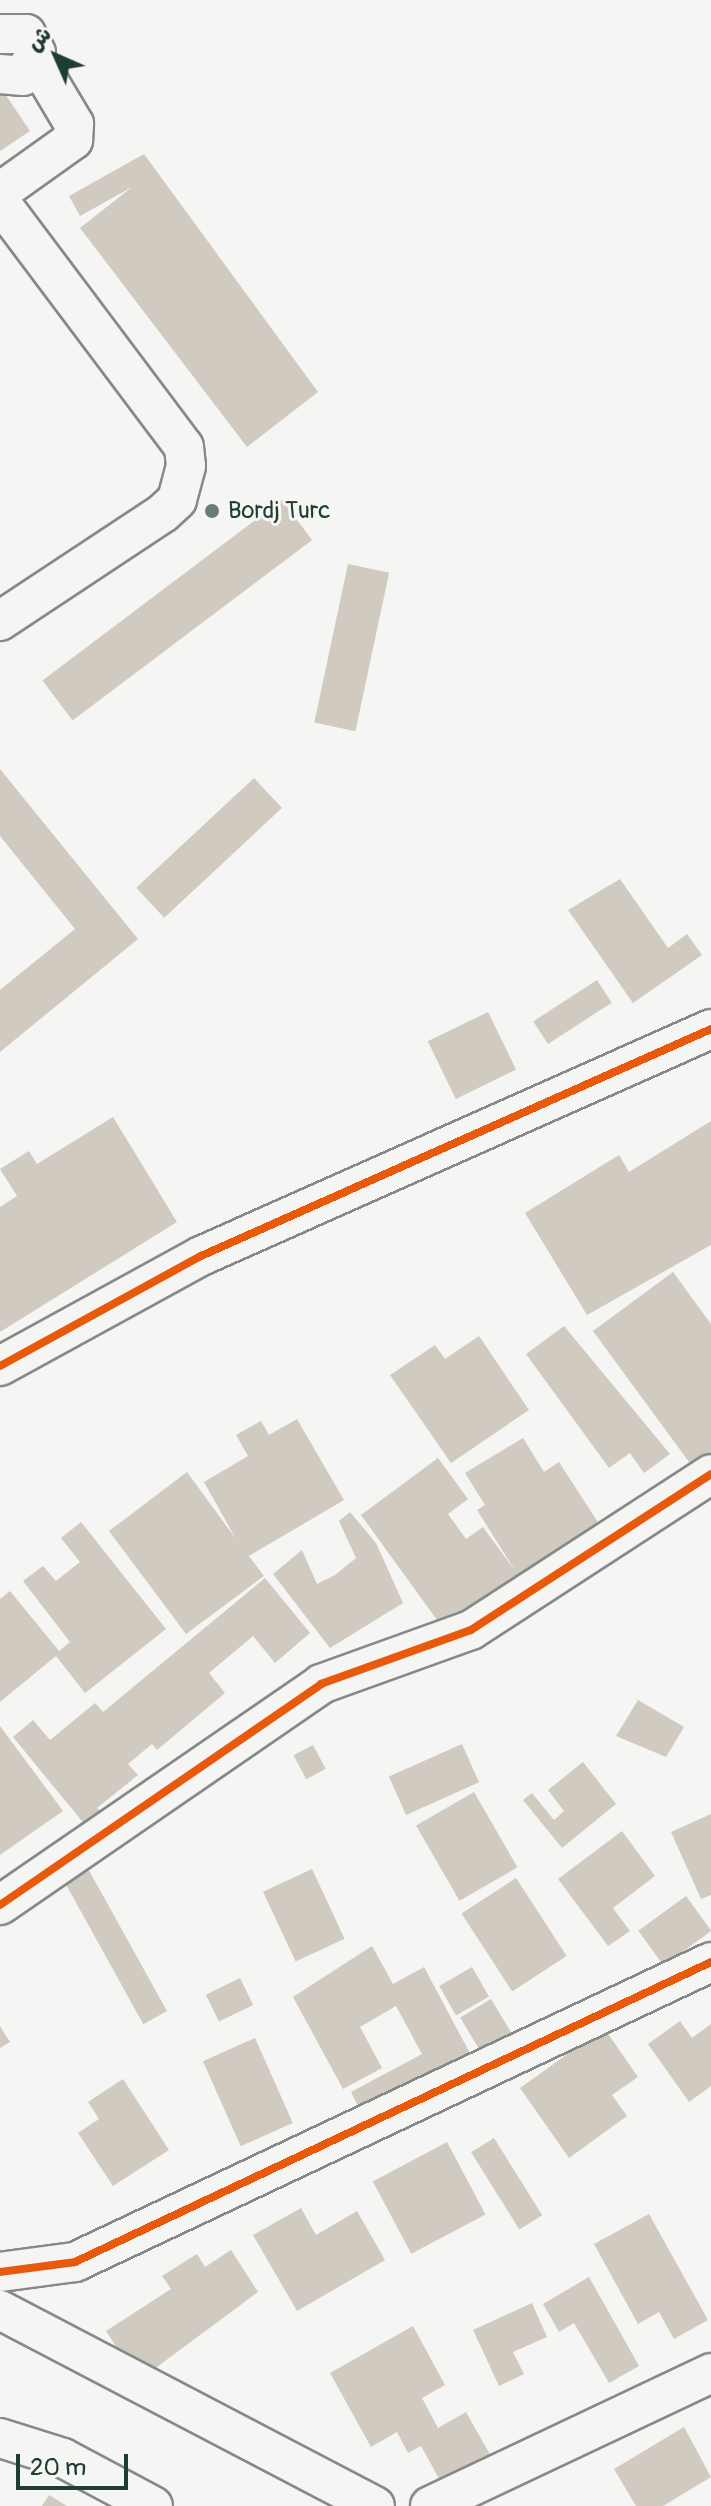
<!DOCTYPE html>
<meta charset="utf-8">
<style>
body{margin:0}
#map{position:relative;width:711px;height:2506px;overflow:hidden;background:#f5f5f3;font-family:Pangolin,"Playpen Sans Arabic",sans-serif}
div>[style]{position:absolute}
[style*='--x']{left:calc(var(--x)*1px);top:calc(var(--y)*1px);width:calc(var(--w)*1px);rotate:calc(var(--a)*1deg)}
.building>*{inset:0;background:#d0cac0;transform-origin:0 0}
.roads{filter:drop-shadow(2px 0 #858a88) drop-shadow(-2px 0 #858a88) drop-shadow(0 2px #858a88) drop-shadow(0 -2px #858a88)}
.minor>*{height:38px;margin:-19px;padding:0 19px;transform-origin:19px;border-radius:19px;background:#f5f5f3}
.cycleway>*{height:8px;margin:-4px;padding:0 4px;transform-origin:4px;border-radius:4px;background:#e8590c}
.dots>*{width:22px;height:22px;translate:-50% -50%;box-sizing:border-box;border:4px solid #f6f6f2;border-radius:50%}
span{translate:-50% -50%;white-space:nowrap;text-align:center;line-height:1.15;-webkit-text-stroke:6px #f6f6f2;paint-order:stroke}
.poi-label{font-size:24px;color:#1f3d34}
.left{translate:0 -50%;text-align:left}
.north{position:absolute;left:16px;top:16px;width:80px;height:80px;-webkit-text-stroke:6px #f6f6f2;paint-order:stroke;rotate:315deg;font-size:22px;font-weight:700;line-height:32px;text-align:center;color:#1f3d34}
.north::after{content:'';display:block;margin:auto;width:28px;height:36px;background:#1f3d34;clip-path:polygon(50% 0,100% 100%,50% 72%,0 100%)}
.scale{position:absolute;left:16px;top:2454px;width:112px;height:36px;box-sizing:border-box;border:4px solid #1f3d34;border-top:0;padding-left:10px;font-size:24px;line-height:28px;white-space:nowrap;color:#1f3d34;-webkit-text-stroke:6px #f6f6f2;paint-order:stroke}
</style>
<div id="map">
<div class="building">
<div style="clip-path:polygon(3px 91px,30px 131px,0 151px,0 94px)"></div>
<div style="clip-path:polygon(144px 154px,318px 392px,247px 447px,80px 228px,132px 187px,80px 216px,69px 196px)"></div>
<div style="left:282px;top:500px;width:50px;height:300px;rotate:53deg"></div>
<div style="left:348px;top:564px;width:42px;height:162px;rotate:12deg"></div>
<div style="clip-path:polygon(0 769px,138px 939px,0 1052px,0 990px,75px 929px,0 836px)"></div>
<div style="left:254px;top:778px;width:41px;height:161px;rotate:47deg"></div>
<div style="clip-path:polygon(620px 879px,668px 948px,687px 934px,702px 955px,633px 1003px,568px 910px)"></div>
<div style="left:597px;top:980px;width:27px;height:76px;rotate:57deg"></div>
<div style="left:488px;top:1012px;width:64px;height:67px;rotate:64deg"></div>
<div style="clip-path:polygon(113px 1117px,177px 1222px,0 1332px,0 1207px,17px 1196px,0 1169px,29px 1151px,37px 1164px)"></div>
<div style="clip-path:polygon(711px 1121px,711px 1245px,587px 1315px,525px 1213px,619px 1155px,629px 1172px)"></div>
<div style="clip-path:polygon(673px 1272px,711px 1324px,711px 1469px,700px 1477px,593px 1331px)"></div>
<div style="clip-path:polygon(564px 1326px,670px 1454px,644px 1473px,630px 1453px,609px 1468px,526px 1354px)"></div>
<div style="clip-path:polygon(479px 1336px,529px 1410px,451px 1463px,390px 1375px,435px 1345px,445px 1359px)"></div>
<div style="clip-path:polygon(297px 1419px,344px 1500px,249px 1556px,264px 1576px,186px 1634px,109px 1531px,187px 1472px,236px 1539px,204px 1482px,248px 1456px,236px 1435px,261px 1421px,269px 1435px)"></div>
<div style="clip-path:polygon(523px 1438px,544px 1472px,559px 1462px,599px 1524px,445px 1631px,361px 1515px,438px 1458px,468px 1499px,448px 1514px,466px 1539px,483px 1527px,516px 1572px,477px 1510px,485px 1505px,465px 1473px)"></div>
<div style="clip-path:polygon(350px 1512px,376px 1543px,403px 1603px,330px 1648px,273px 1574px,302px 1550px,317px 1584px,335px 1575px,356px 1558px,339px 1521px)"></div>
<div style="clip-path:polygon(81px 1522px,166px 1629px,85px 1693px,56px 1656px,0 1702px,0 1599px,10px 1591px,59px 1651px,70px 1642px,23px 1581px,43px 1566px,56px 1581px,80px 1562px,61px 1538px)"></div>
<div style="clip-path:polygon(265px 1578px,310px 1633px,275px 1663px,253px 1636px,209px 1673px,225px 1693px,157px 1750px,152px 1744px,128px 1764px,138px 1775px,97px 1808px,111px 1824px,95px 1837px,13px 1737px,33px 1720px,50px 1740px,95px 1703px,103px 1712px)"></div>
<div style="clip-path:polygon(638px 1700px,684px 1727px,666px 1757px,616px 1736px)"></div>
<div style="clip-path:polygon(0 1726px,63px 1811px,0 1855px)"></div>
<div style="left:462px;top:1744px;width:42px;height:80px;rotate:66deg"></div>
<div style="left:313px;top:1745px;width:27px;height:22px;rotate:62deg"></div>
<div style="clip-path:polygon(583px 1762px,616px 1804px,562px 1848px,523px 1800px,532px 1793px,554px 1820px,564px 1811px,548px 1790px)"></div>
<div style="left:474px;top:1792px;width:87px;height:67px;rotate:60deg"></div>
<div style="clip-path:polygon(711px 1814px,711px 1895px,701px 1899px,671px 1832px)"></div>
<div style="clip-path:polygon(622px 1831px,655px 1876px,613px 1908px,630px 1931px,608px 1946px,558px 1879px)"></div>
<div style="left:86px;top:1865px;width:167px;height:27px;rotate:61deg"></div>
<div style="left:312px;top:1869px;width:77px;height:54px;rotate:65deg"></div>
<div style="left:516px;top:1878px;width:93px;height:65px;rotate:57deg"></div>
<div style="left:686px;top:1896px;width:43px;height:59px;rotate:54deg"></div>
<div style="clip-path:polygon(372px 1946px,393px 1984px,424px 1967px,473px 2059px,363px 2116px,351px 2092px,422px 2054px,396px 2006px,360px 2027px,382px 2068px,343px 2089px,293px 1997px)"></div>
<div style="left:472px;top:1967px;width:34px;height:38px;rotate:60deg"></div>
<div style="left:240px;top:1978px;width:30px;height:38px;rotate:64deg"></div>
<div style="left:491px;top:1999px;width:44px;height:36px;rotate:59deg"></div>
<div style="clip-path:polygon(680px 2021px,692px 2038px,711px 2024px,711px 2086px,689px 2102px,648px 2044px)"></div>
<div style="clip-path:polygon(0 2026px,10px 2042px,0 2048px)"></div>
<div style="clip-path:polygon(604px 2028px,638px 2077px,612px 2095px,627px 2116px,569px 2158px,520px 2088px)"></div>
<div style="left:255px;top:2038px;width:93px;height:57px;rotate:66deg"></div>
<div style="clip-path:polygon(123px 2079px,169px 2150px,113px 2186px,78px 2133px,99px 2119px,88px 2102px)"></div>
<div style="left:494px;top:2138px;width:91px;height:27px;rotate:58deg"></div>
<div style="left:447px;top:2142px;width:82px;height:84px;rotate:62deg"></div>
<div style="clip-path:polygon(301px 2208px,316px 2235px,357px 2211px,385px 2260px,297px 2311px,253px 2235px)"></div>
<div style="clip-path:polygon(649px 2214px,708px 2320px,674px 2339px,659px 2312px,638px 2324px,594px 2244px)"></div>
<div style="clip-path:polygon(231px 2250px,258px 2292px,138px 2381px,106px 2331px,171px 2289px,162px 2276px,197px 2254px,205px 2267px)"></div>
<div style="clip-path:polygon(589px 2277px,639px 2366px,609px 2383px,574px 2323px,559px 2332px,543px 2304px)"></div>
<div style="clip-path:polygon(532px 2303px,547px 2337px,513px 2352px,524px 2374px,499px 2386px,473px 2330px)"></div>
<div style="clip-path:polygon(413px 2326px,445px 2385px,422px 2398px,438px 2428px,466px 2412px,497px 2467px,448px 2495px,421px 2446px,408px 2453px,397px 2432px,371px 2447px,330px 2373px)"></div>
<div style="clip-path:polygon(684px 2427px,711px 2477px,663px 2506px,636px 2506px,614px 2469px)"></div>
<div style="clip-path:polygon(49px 2495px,67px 2506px,42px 2506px)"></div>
</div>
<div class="roads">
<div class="minor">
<div style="--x:0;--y:34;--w:26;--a:0"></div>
<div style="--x:26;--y:34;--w:21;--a:62"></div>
<div style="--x:36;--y:53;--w:26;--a:119"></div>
<div style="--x:23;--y:76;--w:23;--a:-175"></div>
<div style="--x:0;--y:192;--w:90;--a:-35.5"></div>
<div style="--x:73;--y:140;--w:16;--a:-86"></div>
<div style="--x:74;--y:124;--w:74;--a:-120.7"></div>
<div style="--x:0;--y:202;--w:306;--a:53.1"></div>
<div style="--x:184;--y:447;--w:19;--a:84"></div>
<div style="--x:186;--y:466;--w:35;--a:105"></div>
<div style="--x:177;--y:500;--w:19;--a:137"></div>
<div style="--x:163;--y:513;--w:196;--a:146.5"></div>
<div style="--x:0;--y:1366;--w:229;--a:-28.7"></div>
<div style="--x:201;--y:1256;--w:558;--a:-23.99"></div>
<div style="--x:0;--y:1905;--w:390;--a:-34.5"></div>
<div style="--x:321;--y:1684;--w:159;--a:-19.8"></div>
<div style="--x:471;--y:1630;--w:286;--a:-33"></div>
<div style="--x:0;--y:2272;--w:76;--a:-7.6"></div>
<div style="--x:75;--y:2262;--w:703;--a:-25.25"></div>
<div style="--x:0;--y:2310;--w:423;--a:27.6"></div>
<div style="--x:0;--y:2438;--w:66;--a:17.6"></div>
<div style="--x:63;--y:2458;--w:102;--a:28.1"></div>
<div style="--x:430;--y:2506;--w:311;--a:-25.3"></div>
</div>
</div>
<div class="cycleway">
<div style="--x:0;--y:1366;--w:229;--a:-28.7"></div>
<div style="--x:201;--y:1256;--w:558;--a:-23.99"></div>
<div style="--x:0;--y:1905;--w:390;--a:-34.5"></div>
<div style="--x:321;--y:1684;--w:159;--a:-19.8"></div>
<div style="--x:471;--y:1630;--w:286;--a:-33"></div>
<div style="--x:0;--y:2272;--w:76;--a:-7.6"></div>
<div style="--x:75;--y:2262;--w:703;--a:-25.25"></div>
</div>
<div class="dots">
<div style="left:212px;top:511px;background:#6a7d77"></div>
</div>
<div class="poi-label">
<span class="left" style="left:228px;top:511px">Bordj Turc</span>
</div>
<div class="north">ش</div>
<div class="scale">20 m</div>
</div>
